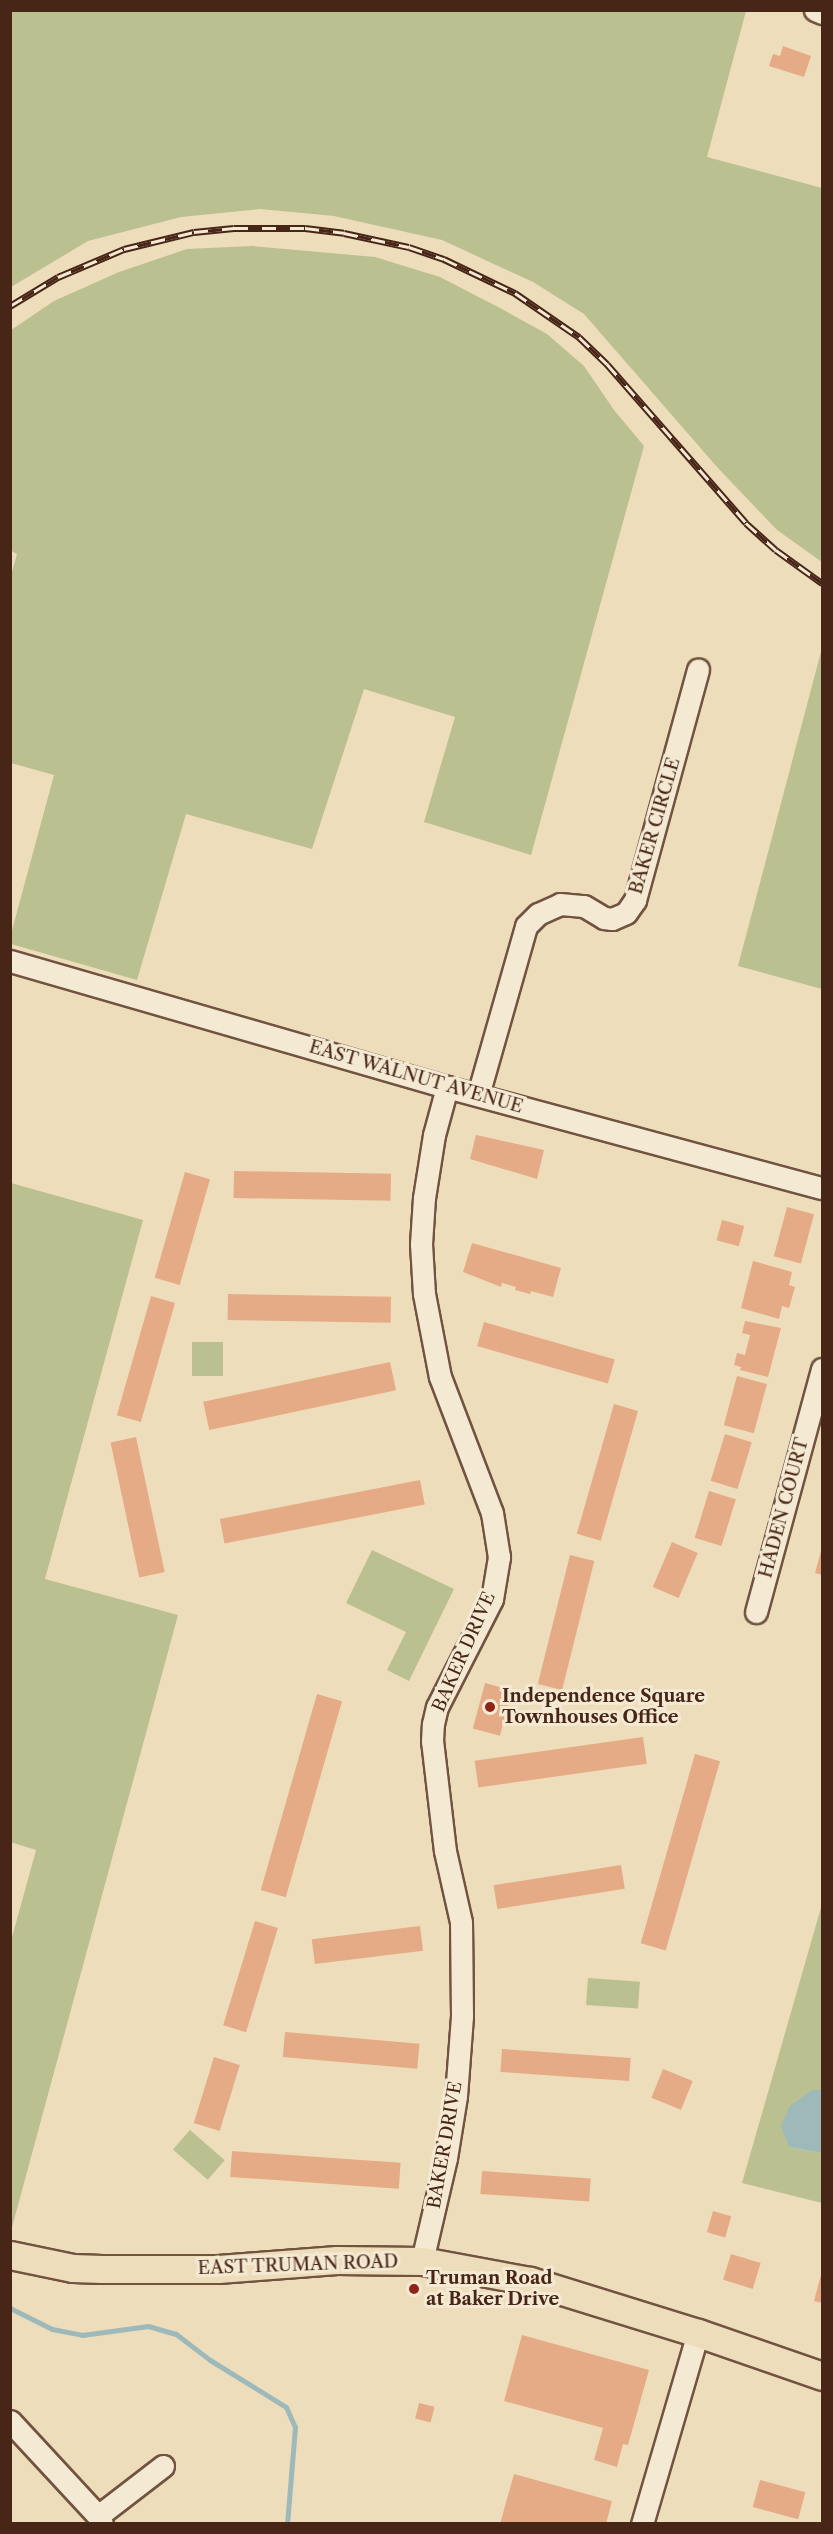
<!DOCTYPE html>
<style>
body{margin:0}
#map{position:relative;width:833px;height:2534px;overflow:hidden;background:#edb;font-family:"Libre Caslon Text",serif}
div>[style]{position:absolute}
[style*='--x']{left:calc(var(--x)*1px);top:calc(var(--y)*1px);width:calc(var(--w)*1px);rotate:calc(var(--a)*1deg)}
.green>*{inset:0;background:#bac08f;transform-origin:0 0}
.water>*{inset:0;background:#9eb9ba}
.stream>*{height:5px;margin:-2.5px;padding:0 2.5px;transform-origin:2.5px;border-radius:2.5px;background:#9eb9ba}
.building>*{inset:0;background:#e5ab86;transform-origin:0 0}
.roads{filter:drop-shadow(2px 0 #715340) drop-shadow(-2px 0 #715340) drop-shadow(0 2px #715340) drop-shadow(0 -2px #715340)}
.minor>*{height:21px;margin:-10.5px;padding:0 10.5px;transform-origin:10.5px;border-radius:10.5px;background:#f4e9d3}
.major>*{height:27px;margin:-13.5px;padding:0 13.5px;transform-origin:13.5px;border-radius:13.5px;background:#edb}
.rail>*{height:7px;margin-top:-3.5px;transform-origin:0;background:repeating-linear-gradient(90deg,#f4e9d3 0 14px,#472517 0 28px);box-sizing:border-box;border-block:2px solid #472517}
.dots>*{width:16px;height:16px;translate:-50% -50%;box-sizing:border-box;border:3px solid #f4e9d3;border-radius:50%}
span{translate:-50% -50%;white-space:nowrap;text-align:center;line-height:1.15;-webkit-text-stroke:6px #f4e9d3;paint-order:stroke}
.street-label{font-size:18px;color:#472517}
.poi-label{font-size:18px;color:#472517;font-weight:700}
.left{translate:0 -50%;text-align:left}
.frame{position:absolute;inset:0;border:12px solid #472517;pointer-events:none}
</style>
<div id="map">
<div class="green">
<div style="clip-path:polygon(10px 11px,746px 11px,707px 157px,822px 188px,822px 562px,777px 530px,717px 467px,584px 314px,533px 282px,442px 240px,334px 216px,260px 209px,181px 217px,88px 241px,11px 287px)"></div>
<div style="clip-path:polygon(252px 246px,375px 257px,440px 277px,498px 307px,547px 334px,584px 366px,614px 410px,644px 446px,531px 855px,424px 822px,455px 717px,364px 689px,312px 849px,186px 814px,137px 980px,11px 944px,11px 934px,54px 775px,11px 763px,10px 579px,17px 554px,10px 550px,11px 330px,54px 301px,119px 272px,187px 249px)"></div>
<div style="clip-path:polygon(822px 648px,822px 989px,738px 966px)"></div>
<div style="clip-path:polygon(11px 1183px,143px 1220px,45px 1579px,178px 1615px,11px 2231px,11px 1941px,36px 1850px,10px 1842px)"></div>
<div style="left:192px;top:1342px;width:31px;height:34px"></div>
<div style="clip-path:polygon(372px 1550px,454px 1589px,409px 1681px,387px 1670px,406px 1632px,346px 1603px)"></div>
<div style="clip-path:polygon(822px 1904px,822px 2090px,812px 2090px,789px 2147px,822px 2153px,822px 2203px,742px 2183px)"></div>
<div style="left:588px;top:1978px;width:52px;height:27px;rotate:4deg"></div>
<div style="left:190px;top:2130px;width:46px;height:26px;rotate:41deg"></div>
</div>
<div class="water">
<div style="clip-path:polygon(812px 2090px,822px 2090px,822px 2153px,789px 2147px,781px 2126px,790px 2106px)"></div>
</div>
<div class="stream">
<div style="--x:10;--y:2308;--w:47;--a:26.6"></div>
<div style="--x:52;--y:2329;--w:31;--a:11"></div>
<div style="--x:82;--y:2335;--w:67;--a:-7.8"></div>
<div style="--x:148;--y:2326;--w:29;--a:16"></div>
<div style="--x:176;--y:2334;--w:43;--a:37.4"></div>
<div style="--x:210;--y:2360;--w:89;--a:31.7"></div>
<div style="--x:286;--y:2407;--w:22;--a:66"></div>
<div style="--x:295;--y:2427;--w:97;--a:94.7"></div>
</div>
<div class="building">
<div style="clip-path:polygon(783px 46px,811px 56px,804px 77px,769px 66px,773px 54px,780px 56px)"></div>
<div style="clip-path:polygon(476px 1135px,544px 1150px,537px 1179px,470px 1159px)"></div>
<div style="left:234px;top:1171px;width:157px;height:27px;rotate:1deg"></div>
<div style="left:185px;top:1172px;width:26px;height:110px;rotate:16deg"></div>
<div style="left:787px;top:1207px;width:28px;height:51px;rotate:15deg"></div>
<div style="left:722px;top:1220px;width:23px;height:21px;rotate:15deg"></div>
<div style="clip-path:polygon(472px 1243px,561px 1268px,553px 1297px,531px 1291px,530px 1294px,515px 1290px,516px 1287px,502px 1283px,501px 1287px,463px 1272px)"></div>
<div style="clip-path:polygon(753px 1261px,792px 1272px,789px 1285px,795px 1287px,789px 1308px,782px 1306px,779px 1319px,741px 1308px)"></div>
<div style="left:228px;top:1294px;width:163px;height:26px;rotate:1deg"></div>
<div style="left:151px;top:1296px;width:25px;height:124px;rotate:16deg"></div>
<div style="clip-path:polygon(745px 1321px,781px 1328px,768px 1377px,740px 1370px,741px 1367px,734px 1365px,737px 1353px,745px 1355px,750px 1335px,742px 1333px)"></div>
<div style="left:484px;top:1322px;width:136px;height:25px;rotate:16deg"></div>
<div style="left:390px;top:1362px;width:29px;height:191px;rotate:78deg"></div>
<div style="left:737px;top:1376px;width:31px;height:51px;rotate:15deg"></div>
<div style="left:614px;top:1404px;width:25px;height:135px;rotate:16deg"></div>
<div style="left:725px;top:1434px;width:28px;height:49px;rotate:17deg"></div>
<div style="left:136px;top:1437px;width:138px;height:26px;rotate:78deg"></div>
<div style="left:420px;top:1480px;width:25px;height:204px;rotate:79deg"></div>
<div style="left:709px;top:1491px;width:28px;height:49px;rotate:17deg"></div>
<div style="left:672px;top:1542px;width:28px;height:49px;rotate:23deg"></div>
<div style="clip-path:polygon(822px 1547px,822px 1575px,815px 1573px)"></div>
<div style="left:570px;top:1555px;width:25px;height:133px;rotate:14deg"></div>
<div style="left:485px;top:1683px;width:28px;height:47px;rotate:15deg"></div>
<div style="left:317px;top:1694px;width:26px;height:204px;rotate:16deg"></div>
<div style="left:643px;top:1737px;width:27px;height:170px;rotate:82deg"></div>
<div style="left:695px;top:1754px;width:26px;height:197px;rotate:16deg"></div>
<div style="left:621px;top:1865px;width:24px;height:129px;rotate:81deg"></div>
<div style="left:255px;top:1921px;width:24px;height:109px;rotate:17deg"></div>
<div style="left:420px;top:1926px;width:25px;height:109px;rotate:83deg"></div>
<div style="left:285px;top:2032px;width:135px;height:25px;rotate:5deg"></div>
<div style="left:502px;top:2049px;width:129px;height:23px;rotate:4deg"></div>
<div style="left:214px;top:2057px;width:27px;height:69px;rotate:17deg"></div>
<div style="left:663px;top:2069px;width:32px;height:31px;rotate:22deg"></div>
<div style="left:232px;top:2151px;width:169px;height:26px;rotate:4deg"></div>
<div style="left:482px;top:2171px;width:109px;height:23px;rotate:4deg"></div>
<div style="left:713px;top:2211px;width:19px;height:22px;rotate:16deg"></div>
<div style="left:731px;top:2254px;width:31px;height:27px;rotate:17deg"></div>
<div style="clip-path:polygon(822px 2271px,822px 2303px,814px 2301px)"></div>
<div style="clip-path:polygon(522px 2335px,649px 2370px,628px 2445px,623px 2444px,617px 2467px,594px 2460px,603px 2428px,504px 2401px)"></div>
<div style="left:419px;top:2403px;width:16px;height:16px;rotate:14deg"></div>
<div style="clip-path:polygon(514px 2474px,612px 2501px,606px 2524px,500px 2524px)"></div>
<div style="left:760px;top:2480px;width:47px;height:28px;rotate:15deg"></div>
</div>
<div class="roads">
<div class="minor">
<div style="--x:815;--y:10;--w:8;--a:23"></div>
<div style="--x:10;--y:961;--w:455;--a:16.1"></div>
<div style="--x:447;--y:1087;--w:388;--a:15.1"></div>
<div style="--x:478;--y:1095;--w:176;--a:-74.1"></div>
<div style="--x:526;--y:926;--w:17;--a:-45"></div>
<div style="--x:538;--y:914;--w:24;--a:-24"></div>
<div style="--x:560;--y:904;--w:24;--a:5"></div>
<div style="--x:584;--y:906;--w:23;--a:31"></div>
<div style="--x:604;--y:918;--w:8;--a:7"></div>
<div style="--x:612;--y:919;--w:15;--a:-23"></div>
<div style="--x:626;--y:913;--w:16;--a:-55"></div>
<div style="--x:635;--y:900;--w:239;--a:-74.7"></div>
<div style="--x:756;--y:1612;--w:252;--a:-74.8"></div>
<div style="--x:422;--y:2261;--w:106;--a:-76.9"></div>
<div style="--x:446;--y:2158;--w:63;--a:-80.8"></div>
<div style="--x:456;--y:2096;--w:80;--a:-85.7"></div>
<div style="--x:462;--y:2016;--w:94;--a:-90.6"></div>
<div style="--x:461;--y:1922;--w:73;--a:-102.7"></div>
<div style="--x:445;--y:1851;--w:111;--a:-96.7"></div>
<div style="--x:432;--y:1741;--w:17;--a:-87"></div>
<div style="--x:433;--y:1724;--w:17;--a:-77"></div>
<div style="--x:437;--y:1707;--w:121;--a:-63"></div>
<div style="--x:492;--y:1599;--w:43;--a:-80.5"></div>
<div style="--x:499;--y:1557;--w:45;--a:-99"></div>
<div style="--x:492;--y:1513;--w:146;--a:-110.9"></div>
<div style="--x:440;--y:1377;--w:85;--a:-100.9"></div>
<div style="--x:424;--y:1294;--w:50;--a:-93.4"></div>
<div style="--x:421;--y:1244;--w:46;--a:-86.3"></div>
<div style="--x:424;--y:1198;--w:64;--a:-81"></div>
<div style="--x:434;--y:1135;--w:50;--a:-74.8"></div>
<div style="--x:10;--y:2421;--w:129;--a:47.2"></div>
<div style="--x:98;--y:2516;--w:9;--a:63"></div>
<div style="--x:98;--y:2516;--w:82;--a:-37.6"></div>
<div style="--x:642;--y:2524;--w:199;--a:-73.7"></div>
</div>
<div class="major">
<div style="--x:10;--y:2255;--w:64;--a:11.7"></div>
<div style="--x:73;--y:2268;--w:29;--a:2"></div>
<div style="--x:102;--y:2269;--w:116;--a:0"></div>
<div style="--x:218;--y:2269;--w:119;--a:-4.3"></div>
<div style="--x:337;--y:2260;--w:85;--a:0.7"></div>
<div style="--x:422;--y:2261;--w:110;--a:10.5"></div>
<div style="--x:530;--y:2281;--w:176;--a:17.2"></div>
<div style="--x:698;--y:2333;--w:131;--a:19.1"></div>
</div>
</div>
<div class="rail">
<div style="--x:10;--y:306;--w:56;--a:-31.1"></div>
<div style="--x:58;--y:277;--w:72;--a:-23"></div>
<div style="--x:124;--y:249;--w:72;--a:-13.7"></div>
<div style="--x:194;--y:232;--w:40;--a:-5.7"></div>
<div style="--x:234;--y:228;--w:71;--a:0"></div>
<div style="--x:305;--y:228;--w:39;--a:7"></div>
<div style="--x:344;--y:233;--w:66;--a:12.2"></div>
<div style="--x:409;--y:247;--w:37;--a:19"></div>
<div style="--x:444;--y:259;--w:79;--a:25.6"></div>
<div style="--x:515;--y:293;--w:78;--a:34.5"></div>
<div style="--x:579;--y:337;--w:39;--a:44"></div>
<div style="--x:607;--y:364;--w:211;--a:48.8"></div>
<div style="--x:746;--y:523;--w:40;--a:42"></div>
<div style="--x:776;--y:550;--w:57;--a:35.7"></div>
</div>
<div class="dots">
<div style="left:490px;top:1707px;background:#8f2418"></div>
<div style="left:414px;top:2289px;background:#8f2418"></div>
</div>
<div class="street-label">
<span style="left:655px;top:826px;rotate:-74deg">BAKER CIRCLE</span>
<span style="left:416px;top:1077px;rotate:16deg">EAST WALNUT AVENUE</span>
<span style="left:784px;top:1508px;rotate:-75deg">HADEN COURT</span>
<span style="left:464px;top:1652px;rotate:-66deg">BAKER DRIVE</span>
<span style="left:445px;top:2145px;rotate:-80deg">BAKER DRIVE</span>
<span style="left:298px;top:2265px;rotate:-2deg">EAST TRUMAN ROAD</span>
</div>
<div class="poi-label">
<span class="left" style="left:502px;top:1707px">Independence Square<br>Townhouses Office</span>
<span class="left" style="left:426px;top:2289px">Truman Road<br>at Baker Drive</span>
</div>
<div class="frame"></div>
</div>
